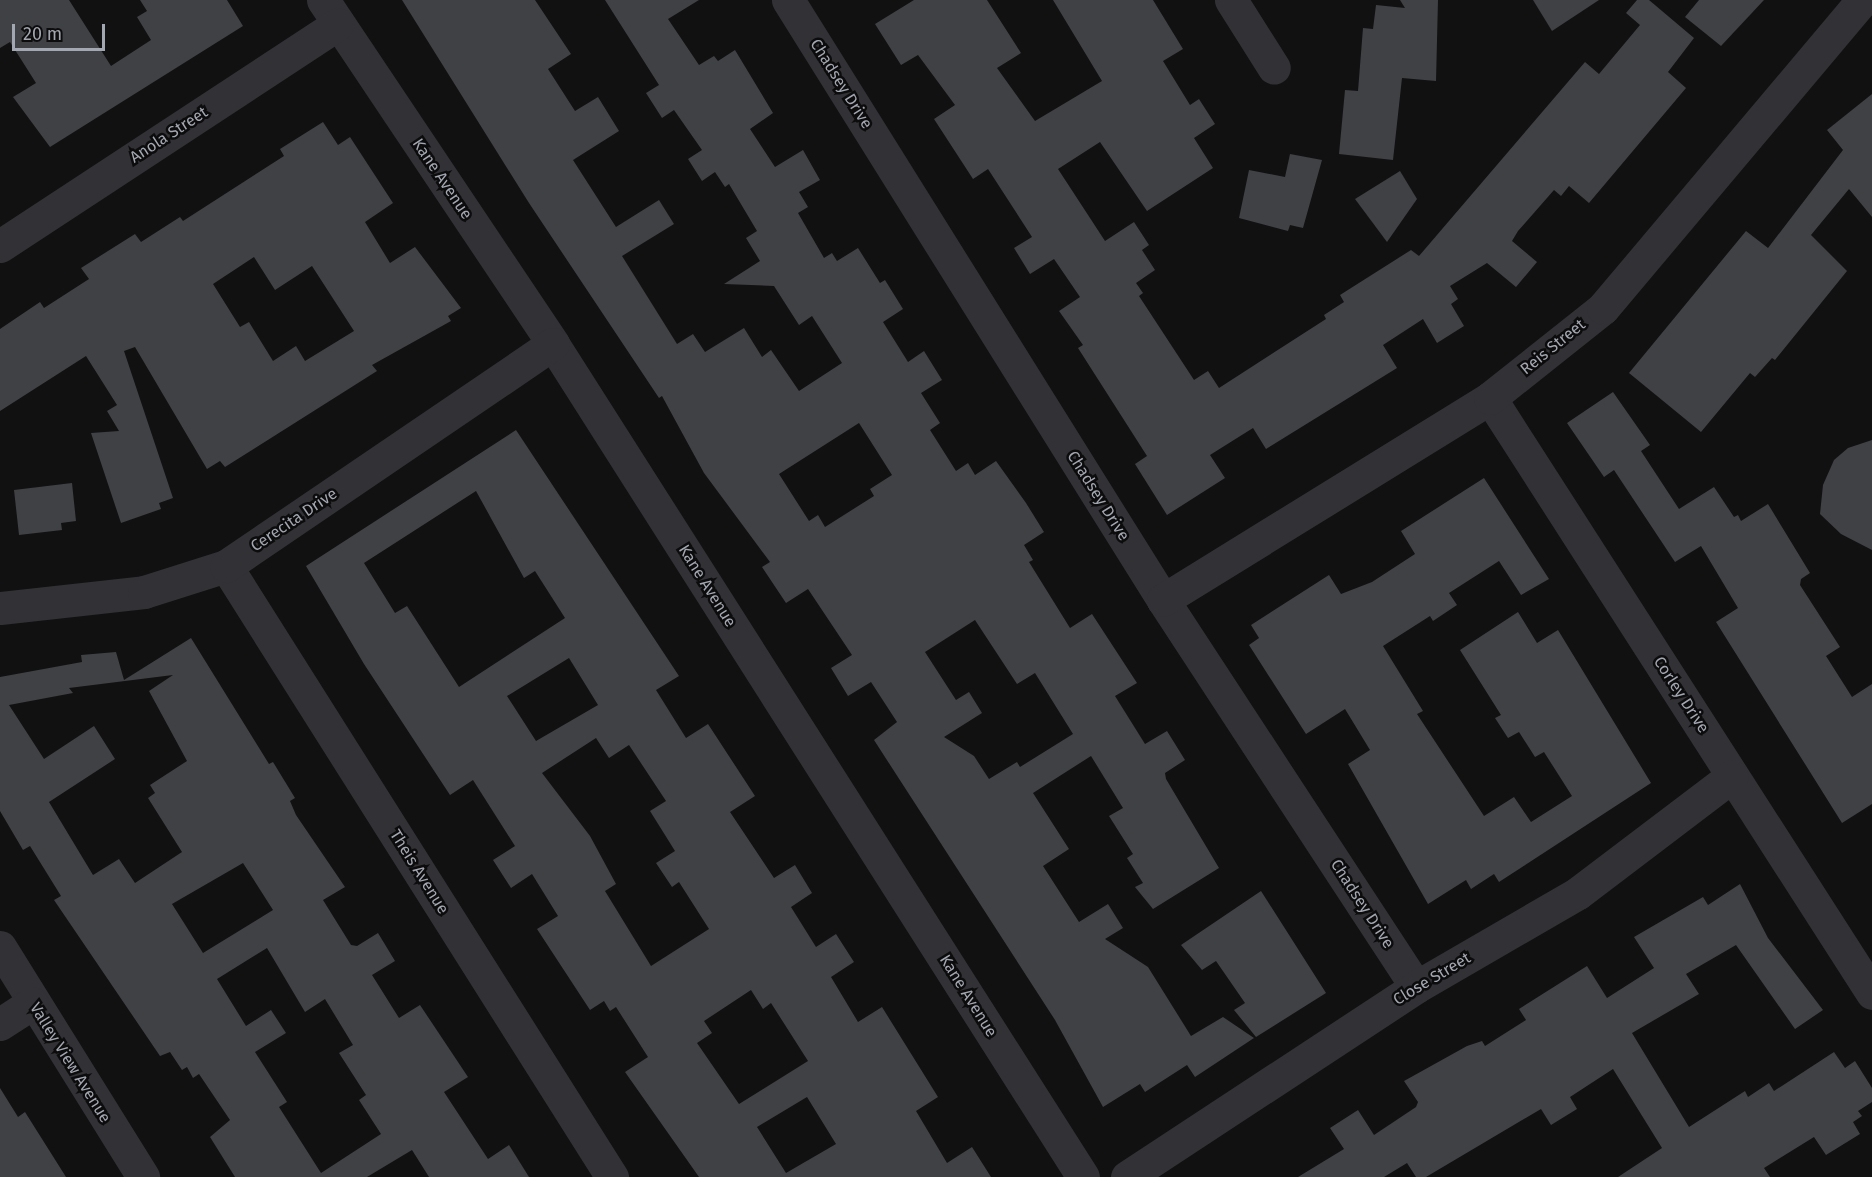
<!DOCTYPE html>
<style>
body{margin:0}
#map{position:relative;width:1872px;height:1177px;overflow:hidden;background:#111112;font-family:"Fira Sans",sans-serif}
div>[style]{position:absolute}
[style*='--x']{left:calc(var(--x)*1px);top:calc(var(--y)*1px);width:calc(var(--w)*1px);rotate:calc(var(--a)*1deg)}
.building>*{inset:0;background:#404145}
.minor>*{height:33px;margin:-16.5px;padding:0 16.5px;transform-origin:16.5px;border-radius:16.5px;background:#323236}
span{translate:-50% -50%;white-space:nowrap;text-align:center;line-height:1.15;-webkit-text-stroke:5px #0c0c0d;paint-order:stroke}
.street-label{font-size:16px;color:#a3a7b1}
.scale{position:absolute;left:12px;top:24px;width:93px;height:27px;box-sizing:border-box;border:3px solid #a3a7b1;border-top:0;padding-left:8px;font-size:18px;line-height:21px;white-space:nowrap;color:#a3a7b1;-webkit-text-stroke:4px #0c0c0d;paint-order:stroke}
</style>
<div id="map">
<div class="building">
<div style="clip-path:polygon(0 0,69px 0,111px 66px,151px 40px,137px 17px,147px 11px,140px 0,227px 0,243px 26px,50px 147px,13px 97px,36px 83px,10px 42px,0 48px)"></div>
<div style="clip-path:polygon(evenodd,402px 0,535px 0,571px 54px,548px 69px,575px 111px,598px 97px,619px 131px,573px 160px,616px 227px,659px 200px,674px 224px,622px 256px,677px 344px,693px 334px,705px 352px,744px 328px,762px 357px,771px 350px,799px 391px,842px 363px,812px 316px,799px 325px,774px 286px,724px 284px,760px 261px,746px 238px,757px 231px,729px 184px,725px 187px,715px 172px,702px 181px,688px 159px,702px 150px,674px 110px,662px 118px,646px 93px,659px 85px,605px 0,699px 0,668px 19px,699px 65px,714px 56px,718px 61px,735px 50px,773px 113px,750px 129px,775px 167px,803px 150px,820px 180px,799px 192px,808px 207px,798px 213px,824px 258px,832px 253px,837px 261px,858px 248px,880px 283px,885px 280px,903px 309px,883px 322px,908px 362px,924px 351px,942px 380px,921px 393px,940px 423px,930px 430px,956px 471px,968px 463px,975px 475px,996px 461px,1026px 503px,1044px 532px,1024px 545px,1033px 560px,1029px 562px,1070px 628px,1092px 614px,1137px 683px,1115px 696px,1145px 744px,1167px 731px,1185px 760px,1165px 773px,1166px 779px,1219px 868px,1153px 909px,1135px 887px,1143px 883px,1127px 858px,1133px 854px,1109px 816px,1123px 808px,1091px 756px,1033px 793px,1069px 849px,1043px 866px,1079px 922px,1108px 904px,1123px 928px,1105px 939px,1148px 967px,1191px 1036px,1223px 1017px,1254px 1038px,1195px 1077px,1187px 1065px,1145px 1092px,1140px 1084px,1103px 1107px,1055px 1020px,874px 740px,897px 722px,871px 682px,848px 696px,831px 668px,852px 655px,808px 589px,786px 603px,762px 567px,770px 562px,704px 473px,662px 396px,659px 398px,529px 203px,402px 0,859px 423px,892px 475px,870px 489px,874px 496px,825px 527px,818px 515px,809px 521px,779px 474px,859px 423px,402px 0,975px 620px,1017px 684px,1035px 673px,1073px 734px,1020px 767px,1017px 762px,989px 779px,974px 756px,944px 737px,982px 713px,969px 692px,956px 700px,925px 652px,975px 620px)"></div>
<div style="clip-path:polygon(914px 0,987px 0,1021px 53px,997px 68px,1035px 121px,1102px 81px,1053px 0,1153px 0,1183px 49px,1163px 61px,1190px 105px,1199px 99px,1215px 124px,1194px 138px,1213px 168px,1147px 211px,1100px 142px,1058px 169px,1105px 241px,1134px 222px,1149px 245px,1142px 250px,1155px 270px,1136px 283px,1143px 293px,1139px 296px,1194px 380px,1208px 371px,1219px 388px,1326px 319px,1324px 315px,1344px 302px,1340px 295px,1411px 250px,1419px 256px,1585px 62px,1599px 74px,1640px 25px,1626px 13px,1637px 0,1649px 0,1694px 38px,1668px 72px,1686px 88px,1589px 203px,1569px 186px,1561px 196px,1554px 190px,1518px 231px,1512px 241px,1537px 262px,1516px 287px,1487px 263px,1450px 286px,1458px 299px,1451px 304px,1464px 326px,1437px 343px,1423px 319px,1383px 345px,1397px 368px,1266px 449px,1253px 428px,1210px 455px,1225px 478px,1167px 515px,1135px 464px,1147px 456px,1078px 348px,1083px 345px,1059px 311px,1080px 297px,1054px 259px,1030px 274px,1014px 248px,1032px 237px,988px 169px,973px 179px,934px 119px,955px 105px,918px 55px,901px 65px,875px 24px)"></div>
<div style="clip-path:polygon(1400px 0,1438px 0,1436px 81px,1402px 78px,1393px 160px,1339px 154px,1345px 90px,1358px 91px,1363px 28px,1373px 29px,1376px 5px,1405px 8px)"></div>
<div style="clip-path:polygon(1533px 0,1599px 0,1552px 31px)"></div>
<div style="clip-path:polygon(1699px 0,1764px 0,1721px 46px,1685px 17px)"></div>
<div style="clip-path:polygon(1872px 94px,1872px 217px,1849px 189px,1811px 235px,1847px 271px,1775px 360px,1772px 358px,1755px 377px,1750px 373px,1701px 432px,1629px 373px,1746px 231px,1768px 248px,1843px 150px,1827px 130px)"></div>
<div style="clip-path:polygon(evenodd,323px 122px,338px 145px,350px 137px,393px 203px,365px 222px,390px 263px,415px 247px,461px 308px,448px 316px,451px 321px,372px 365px,377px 371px,225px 467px,220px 461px,207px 469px,135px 347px,124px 351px,173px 498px,159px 503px,161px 509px,121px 523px,91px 433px,119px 431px,107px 411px,117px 405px,86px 356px,0 411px,0 329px,40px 302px,44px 308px,89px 279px,81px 268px,135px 234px,141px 242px,180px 217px,183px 221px,284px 156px,280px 149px,323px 122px,254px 257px,275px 290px,312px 266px,354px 331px,305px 361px,296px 346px,273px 361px,249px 322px,240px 327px,213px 284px,254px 257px)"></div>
<div style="clip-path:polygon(1290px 154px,1322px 160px,1303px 228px,1290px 225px,1288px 231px,1239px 218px,1249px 170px,1285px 177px)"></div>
<div style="clip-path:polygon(1400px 171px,1417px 199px,1387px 242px,1355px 199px)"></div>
<div style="clip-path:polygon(1613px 392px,1650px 445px,1641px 451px,1679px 509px,1714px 487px,1734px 517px,1738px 515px,1741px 521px,1768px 504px,1810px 573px,1801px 579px,1800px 585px,1840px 647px,1826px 656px,1852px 697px,1872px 684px,1872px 804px,1842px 823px,1716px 622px,1738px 608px,1701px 546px,1675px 562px,1614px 470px,1604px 477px,1567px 423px)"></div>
<div style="clip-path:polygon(evenodd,516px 430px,679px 676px,656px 690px,686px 738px,708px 724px,755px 796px,730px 812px,774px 878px,795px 865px,812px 893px,791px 907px,816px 947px,836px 934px,854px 962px,831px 977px,858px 1022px,882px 1007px,938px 1097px,916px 1111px,947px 1163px,972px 1147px,991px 1177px,699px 1177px,625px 1072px,648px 1057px,616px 1007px,610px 1011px,604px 1001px,590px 1010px,537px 929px,558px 916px,532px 874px,511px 888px,493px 860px,515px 846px,473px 780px,450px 795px,364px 664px,306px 566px,516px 430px,476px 491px,524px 578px,535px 571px,565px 618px,459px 687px,407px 606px,395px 613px,364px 563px,476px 491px,516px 430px,569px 658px,598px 705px,536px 741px,507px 696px,569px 658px,516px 430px,596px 738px,609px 758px,629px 745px,666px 801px,650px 811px,675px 851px,656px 863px,672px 887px,679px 882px,709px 929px,651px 966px,605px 891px,616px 884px,590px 836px,542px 773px,596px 738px,516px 430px,751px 990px,763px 1009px,771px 1003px,808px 1061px,739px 1104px,697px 1043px,712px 1033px,704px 1021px,751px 990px,516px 430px,807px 1097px,836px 1144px,786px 1173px,757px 1127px,807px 1097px)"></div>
<div style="clip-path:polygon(1872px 440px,1872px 550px,1841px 534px,1820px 514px,1823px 485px,1834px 460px,1848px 448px)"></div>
<div style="clip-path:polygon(1484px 478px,1549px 579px,1521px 595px,1499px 561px,1449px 593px,1457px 605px,1433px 621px,1430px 616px,1383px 646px,1423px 711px,1417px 714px,1484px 816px,1514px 797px,1531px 822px,1572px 796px,1544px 752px,1535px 757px,1519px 732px,1508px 738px,1495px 718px,1501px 715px,1460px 650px,1518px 612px,1537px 643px,1558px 630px,1651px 783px,1499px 882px,1494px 874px,1471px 889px,1466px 880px,1428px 904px,1348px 764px,1370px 750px,1345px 709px,1306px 734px,1249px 645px,1259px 638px,1251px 625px,1329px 575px,1341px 594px,1372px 582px,1415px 554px,1401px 531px)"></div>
<div style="clip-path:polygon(72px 483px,76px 521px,61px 523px,62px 530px,19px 535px,14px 490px)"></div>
<div style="clip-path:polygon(evenodd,191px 638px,269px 764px,273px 762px,295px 798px,290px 801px,296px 815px,345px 887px,323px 900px,351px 945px,357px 946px,378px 933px,395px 961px,372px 975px,399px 1018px,420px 1005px,468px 1077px,444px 1092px,488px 1159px,509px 1145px,529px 1177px,429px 1177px,412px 1150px,367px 1177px,235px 1177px,210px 1137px,230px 1120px,199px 1074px,193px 1078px,187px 1067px,182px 1070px,170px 1052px,160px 1056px,54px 900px,61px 896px,30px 846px,23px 850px,0 811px,0 677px,82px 662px,81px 655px,116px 652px,124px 680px,191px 638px,173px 675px,149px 691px,187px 761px,150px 785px,155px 793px,148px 798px,182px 852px,135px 883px,119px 859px,93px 875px,49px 802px,115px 759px,94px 726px,44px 759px,9px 705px,73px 693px,69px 688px,173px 675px,191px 638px,243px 863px,273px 910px,203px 953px,172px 904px,243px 863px,191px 638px,267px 948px,305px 1012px,325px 999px,353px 1045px,339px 1053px,366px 1095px,359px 1100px,381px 1134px,321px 1173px,279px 1107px,287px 1102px,255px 1052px,286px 1033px,271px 1010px,246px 1026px,217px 979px,267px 948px)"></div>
<div style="clip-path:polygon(1740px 884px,1768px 938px,1823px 1010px,1795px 1029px,1736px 945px,1686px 974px,1699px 994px,1632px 1033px,1689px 1127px,1745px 1091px,1748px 1097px,1769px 1083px,1774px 1091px,1834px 1052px,1845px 1068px,1855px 1061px,1872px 1088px,1872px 1102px,1858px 1111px,1862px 1116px,1853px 1122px,1860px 1134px,1826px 1155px,1814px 1137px,1764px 1168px,1770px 1177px,1618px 1177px,1662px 1148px,1613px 1069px,1570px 1097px,1577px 1109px,1551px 1125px,1541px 1109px,1426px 1177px,1416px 1177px,1407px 1163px,1384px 1177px,1298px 1177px,1344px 1149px,1330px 1128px,1358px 1110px,1374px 1135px,1416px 1107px,1418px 1102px,1404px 1081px,1467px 1046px,1482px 1041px,1485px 1046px,1526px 1020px,1519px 1009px,1587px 966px,1607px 998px,1654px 968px,1634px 937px,1703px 897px,1708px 905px)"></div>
<div style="clip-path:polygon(1261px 891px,1326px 993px,1256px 1037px,1234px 1010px,1245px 1003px,1216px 961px,1202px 970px,1181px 945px)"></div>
<div style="clip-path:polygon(0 1088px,18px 1117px,25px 1112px,66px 1177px,0 1177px)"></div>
</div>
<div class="minor">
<div style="--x:323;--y:0;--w:414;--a:56.2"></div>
<div style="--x:553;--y:344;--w:987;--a:57.53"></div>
<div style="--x:788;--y:0;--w:708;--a:57.99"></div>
<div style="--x:1163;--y:600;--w:462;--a:56.8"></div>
<div style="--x:1231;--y:0;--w:80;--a:57.7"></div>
<div style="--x:0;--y:246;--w:404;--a:-33.3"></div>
<div style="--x:1490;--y:398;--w:707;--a:57.3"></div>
<div style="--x:226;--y:566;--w:723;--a:57.72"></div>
<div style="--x:1163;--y:600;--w:384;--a:-31.7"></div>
<div style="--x:1490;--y:398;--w:144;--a:-38.5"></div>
<div style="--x:1603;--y:308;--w:402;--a:-49.9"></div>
<div style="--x:0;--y:608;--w:145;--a:-6.3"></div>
<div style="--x:144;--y:592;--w:86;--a:-17.6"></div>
<div style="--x:226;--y:566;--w:395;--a:-34.2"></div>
<div style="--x:0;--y:947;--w:271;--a:58.1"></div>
<div style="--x:0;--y:1024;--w:38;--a:-33"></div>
<div style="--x:1127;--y:1177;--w:346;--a:-33.3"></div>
<div style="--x:1416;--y:987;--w:187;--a:-30.1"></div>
<div style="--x:1578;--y:893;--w:193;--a:-37.2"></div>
</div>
<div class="street-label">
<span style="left:841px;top:84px;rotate:58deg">Chadsey Drive</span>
<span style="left:169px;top:135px;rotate:-33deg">Anola Street</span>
<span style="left:442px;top:179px;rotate:56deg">Kane Avenue</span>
<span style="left:1553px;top:347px;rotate:-39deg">Reis Street</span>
<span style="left:1098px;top:496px;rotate:58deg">Chadsey Drive</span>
<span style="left:294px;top:520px;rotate:-34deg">Cerecita Drive</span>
<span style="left:707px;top:586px;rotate:58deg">Kane Avenue</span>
<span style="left:1681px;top:695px;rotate:57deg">Corley Drive</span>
<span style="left:419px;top:872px;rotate:58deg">Theis Avenue</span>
<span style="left:1362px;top:904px;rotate:57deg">Chadsey Drive</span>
<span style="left:1432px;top:979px;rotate:-31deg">Close Street</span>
<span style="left:968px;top:996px;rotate:58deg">Kane Avenue</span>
<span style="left:70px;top:1063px;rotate:58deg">Valley View Avenue</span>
</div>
<div class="scale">20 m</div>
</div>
